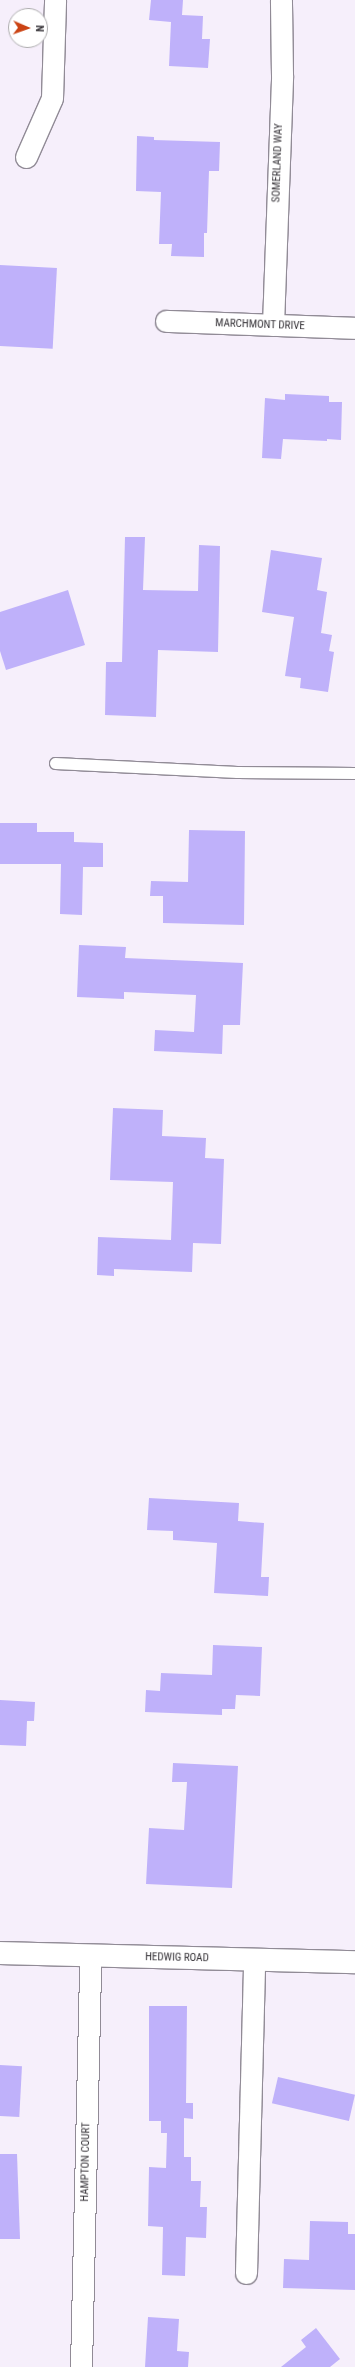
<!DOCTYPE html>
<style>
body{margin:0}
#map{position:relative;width:355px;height:2367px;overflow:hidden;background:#f6effb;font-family:"Roboto Condensed",sans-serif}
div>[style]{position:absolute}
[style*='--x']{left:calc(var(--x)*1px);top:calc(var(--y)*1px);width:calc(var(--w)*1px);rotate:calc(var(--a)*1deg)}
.building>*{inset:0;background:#bfb1fa;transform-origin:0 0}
.roads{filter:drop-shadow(1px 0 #918b96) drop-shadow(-1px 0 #918b96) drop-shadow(0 1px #918b96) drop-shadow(0 -1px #918b96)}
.lane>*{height:11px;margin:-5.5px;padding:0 5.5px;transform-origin:5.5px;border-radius:5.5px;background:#fff}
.street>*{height:21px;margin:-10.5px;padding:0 10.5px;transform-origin:10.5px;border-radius:10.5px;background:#fff}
.secondary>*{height:22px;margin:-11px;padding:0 11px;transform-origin:11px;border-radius:11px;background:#fff}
span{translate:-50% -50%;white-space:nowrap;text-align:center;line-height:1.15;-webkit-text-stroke:3.5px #fff;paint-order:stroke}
.street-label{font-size:11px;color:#353237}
.north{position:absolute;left:8px;top:8px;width:40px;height:40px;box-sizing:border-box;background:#fff;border:1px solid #aeadaf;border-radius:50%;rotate:92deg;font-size:11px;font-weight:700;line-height:16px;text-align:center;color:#353237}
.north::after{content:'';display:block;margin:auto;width:14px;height:18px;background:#cb4313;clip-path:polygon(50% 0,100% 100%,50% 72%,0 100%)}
</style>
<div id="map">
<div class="building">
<div style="clip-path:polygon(151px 0,183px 0,182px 15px,203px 16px,202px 39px,210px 39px,208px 68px,169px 66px,171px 22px,149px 20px)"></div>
<div style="clip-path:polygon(137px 136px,154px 137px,154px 140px,220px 142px,219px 171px,209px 171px,207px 233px,204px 233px,204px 257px,171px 256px,172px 244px,159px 244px,161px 192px,136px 191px)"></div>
<div style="left:0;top:265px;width:57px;height:81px;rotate:3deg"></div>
<div style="clip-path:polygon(285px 394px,329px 396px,329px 402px,342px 402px,341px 440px,327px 439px,327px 441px,283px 439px,281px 459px,262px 458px,265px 398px,285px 400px)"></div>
<div style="clip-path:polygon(125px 537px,145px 537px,143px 590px,198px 591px,199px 545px,220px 546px,218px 652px,158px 650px,156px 717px,105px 715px,106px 662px,122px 662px)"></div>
<div style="clip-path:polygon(271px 550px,322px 558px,317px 590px,327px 592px,321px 633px,332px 635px,329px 651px,334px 652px,328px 692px,300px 688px,301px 678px,285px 676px,294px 617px,262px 612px)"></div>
<div style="clip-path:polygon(68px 590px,85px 645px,6px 670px,0 651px,0 612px)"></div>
<div style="clip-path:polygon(0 823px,37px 823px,37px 832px,74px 832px,74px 842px,103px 843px,103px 867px,83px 867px,82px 915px,60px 914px,61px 864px,0 864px)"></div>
<div style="clip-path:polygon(189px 830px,245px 831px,244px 925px,163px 923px,163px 896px,150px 896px,151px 881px,188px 882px)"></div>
<div style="clip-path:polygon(79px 945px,126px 947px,125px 958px,243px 963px,240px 1025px,223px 1025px,222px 1054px,154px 1051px,155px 1030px,194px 1032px,196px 995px,124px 992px,124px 999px,77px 997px)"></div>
<div style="clip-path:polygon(113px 1108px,163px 1110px,162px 1136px,206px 1138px,205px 1158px,224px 1159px,221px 1244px,193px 1243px,192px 1272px,114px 1269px,114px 1276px,97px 1275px,98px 1237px,171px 1240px,173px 1182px,110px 1180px)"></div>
<div style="clip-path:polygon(149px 1498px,239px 1503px,238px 1521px,264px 1523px,261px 1577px,269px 1577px,268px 1596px,214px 1593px,217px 1543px,173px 1540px,173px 1531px,147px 1530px)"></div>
<div style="clip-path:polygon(213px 1645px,262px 1647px,260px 1696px,236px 1695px,235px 1709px,222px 1709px,222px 1715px,145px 1712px,146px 1690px,160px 1691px,161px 1673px,212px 1675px)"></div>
<div style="clip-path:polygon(0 1700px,35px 1702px,34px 1721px,27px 1721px,26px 1746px,0 1745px)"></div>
<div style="clip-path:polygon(173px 1763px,238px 1766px,232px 1888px,146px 1884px,149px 1828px,184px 1830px,187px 1782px,172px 1782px)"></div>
<div style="clip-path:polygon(149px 2006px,187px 2006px,186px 2103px,193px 2103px,193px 2119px,184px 2118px,184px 2157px,191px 2157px,191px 2181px,201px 2181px,200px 2207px,207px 2207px,206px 2238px,186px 2237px,185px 2276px,162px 2275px,163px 2227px,148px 2226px,149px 2167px,166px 2168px,167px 2133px,161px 2133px,161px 2121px,149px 2121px)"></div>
<div style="left:0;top:2065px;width:22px;height:51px;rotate:3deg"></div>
<div style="left:278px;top:2077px;width:79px;height:27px;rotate:13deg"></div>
<div style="clip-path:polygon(0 2154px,17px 2154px,20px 2239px,0 2239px)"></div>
<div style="clip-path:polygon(310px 2221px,348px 2222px,348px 2234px,355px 2234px,355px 2290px,283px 2288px,284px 2259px,309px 2260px)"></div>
<div style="clip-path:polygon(148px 2317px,179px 2319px,177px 2351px,189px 2352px,188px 2367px,145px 2367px)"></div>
<div style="clip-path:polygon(316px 2328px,340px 2359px,330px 2367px,281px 2367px,306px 2347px,301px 2340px)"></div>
</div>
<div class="roads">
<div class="lane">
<div style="--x:55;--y:763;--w:182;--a:2.8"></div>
<div style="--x:237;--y:772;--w:118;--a:0.5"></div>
</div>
<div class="street">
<div style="--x:26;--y:157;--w:64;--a:-66.2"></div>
<div style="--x:52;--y:98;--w:98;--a:-88.2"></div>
<div style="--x:166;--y:321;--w:189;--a:2.1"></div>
<div style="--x:273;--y:325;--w:250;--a:-87.9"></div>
<div style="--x:282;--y:75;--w:75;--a:-90.8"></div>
<div style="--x:246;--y:2273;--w:313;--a:-88.5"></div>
<div style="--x:81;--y:2367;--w:411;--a:-88.7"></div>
</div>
<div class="secondary">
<div style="--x:0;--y:1953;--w:355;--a:1.5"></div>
</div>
</div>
<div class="street-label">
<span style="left:278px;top:163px;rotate:-88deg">SOMERLAND WAY</span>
<span style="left:260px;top:325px;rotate:2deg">MARCHMONT DRIVE</span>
<span style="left:177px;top:1958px;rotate:1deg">HEDWIG ROAD</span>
<span style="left:86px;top:2162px;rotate:-89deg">HAMPTON COURT</span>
</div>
<div class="north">N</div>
</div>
